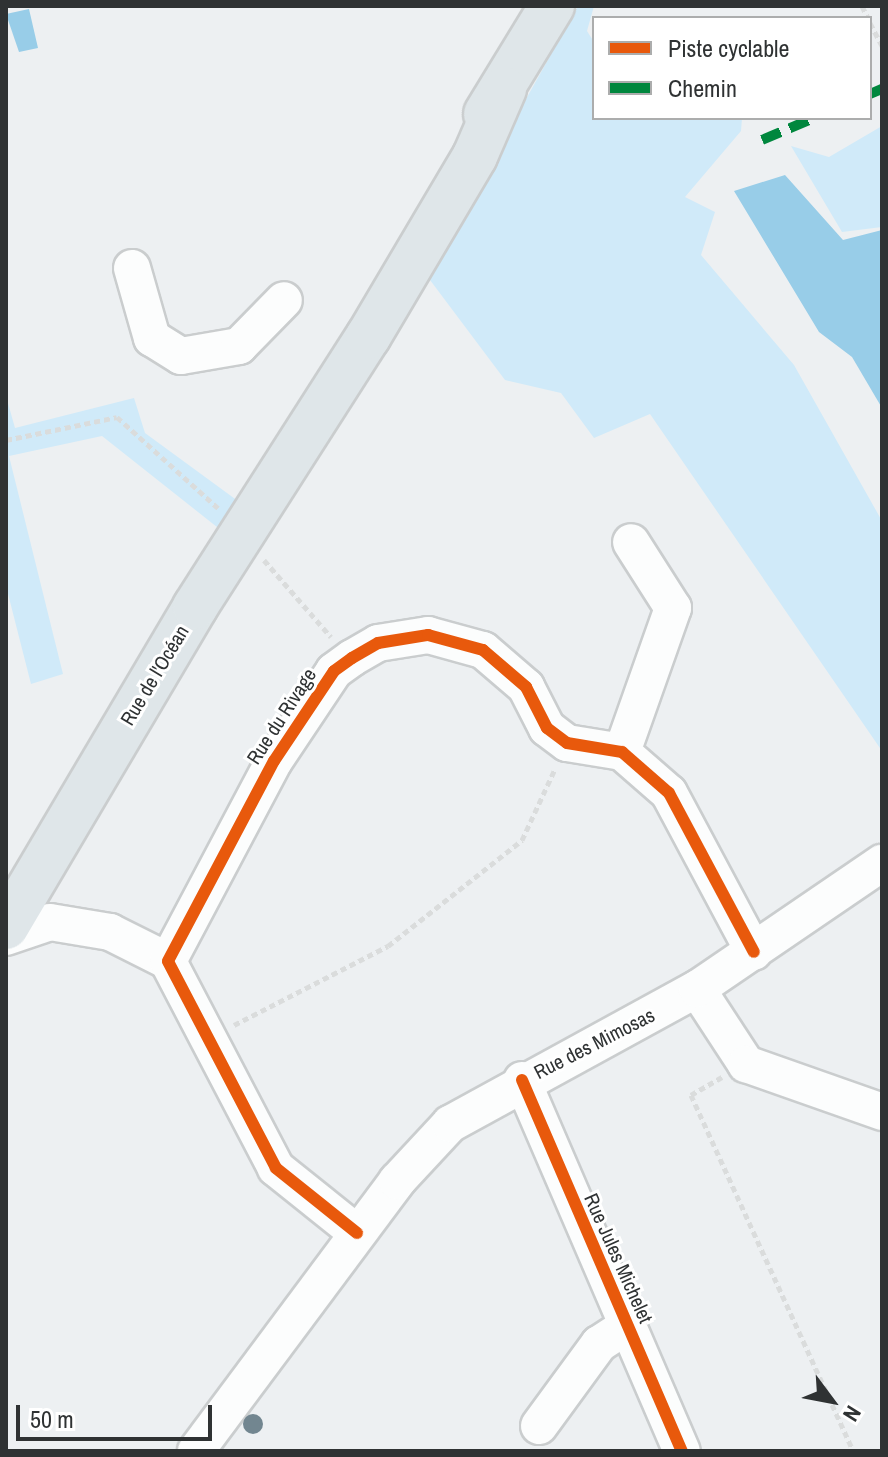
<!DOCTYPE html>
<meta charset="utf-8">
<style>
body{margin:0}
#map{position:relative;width:888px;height:1457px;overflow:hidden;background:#edf0f2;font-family:"Archivo Narrow",sans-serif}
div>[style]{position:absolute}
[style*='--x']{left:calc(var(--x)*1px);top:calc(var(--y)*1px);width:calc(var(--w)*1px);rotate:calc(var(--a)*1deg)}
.green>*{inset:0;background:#d0eaf9}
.water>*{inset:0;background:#98cde8}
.path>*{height:5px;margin-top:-2.5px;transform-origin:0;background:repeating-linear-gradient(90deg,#dadcdc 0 6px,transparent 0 10px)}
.roads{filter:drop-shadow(2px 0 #cacdce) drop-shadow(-2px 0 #cacdce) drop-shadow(0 2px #cacdce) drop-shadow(0 -2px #cacdce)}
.minor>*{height:36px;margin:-18px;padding:0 18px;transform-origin:18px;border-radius:18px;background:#fcfdfd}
.major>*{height:44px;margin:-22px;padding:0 22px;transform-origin:22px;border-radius:22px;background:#dfe6e9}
.quiet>*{height:10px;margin-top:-5px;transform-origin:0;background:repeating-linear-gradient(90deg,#00873e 0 20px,transparent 0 30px)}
.cycleway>*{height:12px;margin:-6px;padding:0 6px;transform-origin:6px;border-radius:6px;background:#e8590c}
.trees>*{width:20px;height:20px;margin:-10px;border-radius:50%;background:#728690}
span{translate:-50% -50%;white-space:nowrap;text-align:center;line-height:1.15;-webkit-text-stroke:6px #fff;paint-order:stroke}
.street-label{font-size:20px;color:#2f3233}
.frame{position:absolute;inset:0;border:8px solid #2f3233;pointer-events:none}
.legend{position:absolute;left:592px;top:16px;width:280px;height:104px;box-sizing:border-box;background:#fff;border:2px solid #acadad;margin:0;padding:10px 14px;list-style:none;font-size:24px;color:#2f3233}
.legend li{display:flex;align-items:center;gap:16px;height:40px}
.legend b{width:40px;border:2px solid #acadad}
.north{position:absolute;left:792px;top:1361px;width:80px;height:80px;-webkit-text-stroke:6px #fff;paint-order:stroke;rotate:122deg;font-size:22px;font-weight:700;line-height:32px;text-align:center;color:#2f3233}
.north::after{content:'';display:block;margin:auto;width:28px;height:36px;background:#2f3233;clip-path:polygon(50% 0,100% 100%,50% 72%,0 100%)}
.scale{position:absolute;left:16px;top:1405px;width:196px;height:36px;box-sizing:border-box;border:4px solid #2f3233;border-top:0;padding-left:10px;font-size:24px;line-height:28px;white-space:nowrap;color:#2f3233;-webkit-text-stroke:6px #fff;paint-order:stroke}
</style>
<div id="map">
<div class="green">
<div style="clip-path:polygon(578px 6px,594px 6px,587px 31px,594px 42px,594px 118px,742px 118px,741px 131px,685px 197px,715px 212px,701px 255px,794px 365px,882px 521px,882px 751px,650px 414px,594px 438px,561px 393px,505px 380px,427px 276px)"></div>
<div style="clip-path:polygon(882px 126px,882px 227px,842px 232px,791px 146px,829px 157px)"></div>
<div style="clip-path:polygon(6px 396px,15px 428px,134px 398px,145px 433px,242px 504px,222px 531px,102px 436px,9px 456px,63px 674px,31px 684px,6px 586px)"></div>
</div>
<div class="water">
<div style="clip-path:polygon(29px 9px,38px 48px,19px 52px,6px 14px)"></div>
<div style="clip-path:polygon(785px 175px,843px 240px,882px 230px,882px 408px,852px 357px,819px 332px,734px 191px)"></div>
</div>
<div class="path">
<div style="--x:862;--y:6;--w:13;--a:63"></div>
<div style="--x:870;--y:23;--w:26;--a:62"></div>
<div style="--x:6;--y:440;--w:113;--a:-11.7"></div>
<div style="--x:117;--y:417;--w:136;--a:42"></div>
<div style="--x:264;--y:560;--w:102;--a:49"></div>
<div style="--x:234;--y:1025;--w:173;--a:-27.2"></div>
<div style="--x:388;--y:946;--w:171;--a:-38.3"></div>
<div style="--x:522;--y:840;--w:78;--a:-65.1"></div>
<div style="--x:722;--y:1077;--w:36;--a:150"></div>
<div style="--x:691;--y:1095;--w:391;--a:65.5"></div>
</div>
<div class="roads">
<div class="minor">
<div style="--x:132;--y:268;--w:73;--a:74.1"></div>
<div style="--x:152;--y:338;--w:34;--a:32"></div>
<div style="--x:181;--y:356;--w:59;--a:-9.8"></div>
<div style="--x:239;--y:346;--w:64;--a:-45.6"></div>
<div style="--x:622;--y:752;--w:153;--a:-70.5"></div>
<div style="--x:673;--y:608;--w:78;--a:-122.5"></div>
<div style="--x:6;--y:937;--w:46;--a:-18.8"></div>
<div style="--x:50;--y:922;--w:61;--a:9.5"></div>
<div style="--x:110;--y:932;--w:65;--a:26.6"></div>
<div style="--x:697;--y:989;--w:90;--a:56.8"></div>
<div style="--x:746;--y:1064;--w:144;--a:19.4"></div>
<div style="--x:522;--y:1080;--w:404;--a:66.7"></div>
<div style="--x:357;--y:1233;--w:104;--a:-141.3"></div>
<div style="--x:276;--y:1168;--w:233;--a:-117.6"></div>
<div style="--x:168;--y:961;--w:226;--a:-62.1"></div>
<div style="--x:274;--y:761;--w:108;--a:-56.3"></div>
<div style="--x:334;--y:671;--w:22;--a:-36"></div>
<div style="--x:352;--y:658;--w:30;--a:-30"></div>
<div style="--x:378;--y:643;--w:51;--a:-9.1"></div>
<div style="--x:428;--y:635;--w:57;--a:15.3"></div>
<div style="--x:483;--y:650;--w:57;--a:40.7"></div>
<div style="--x:526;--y:687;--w:46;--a:62.9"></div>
<div style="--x:547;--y:728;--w:25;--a:37"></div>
<div style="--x:567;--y:743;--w:56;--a:9.3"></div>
<div style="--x:622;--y:752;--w:62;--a:41.1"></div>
<div style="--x:669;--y:793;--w:180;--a:61.9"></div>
<div style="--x:539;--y:1426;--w:102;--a:-53.8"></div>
<div style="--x:599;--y:1344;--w:33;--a:-33"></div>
<div style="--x:196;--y:1451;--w:337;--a:-53.3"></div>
<div style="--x:397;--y:1181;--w:78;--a:-47.1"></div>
<div style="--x:450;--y:1124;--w:281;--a:-28.7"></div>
<div style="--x:697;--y:989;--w:224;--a:-34.3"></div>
</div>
<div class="major">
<div style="--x:486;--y:114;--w:127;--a:-58.6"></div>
<div style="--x:6;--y:927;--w:372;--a:-59.4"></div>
<div style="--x:195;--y:607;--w:321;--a:-57.4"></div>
<div style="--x:368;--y:337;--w:210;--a:-59.4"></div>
<div style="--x:475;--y:156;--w:73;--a:-66.6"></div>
</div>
</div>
<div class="quiet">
<div style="--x:870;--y:94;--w:13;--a:-23"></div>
<div style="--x:762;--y:140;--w:56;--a:-22.9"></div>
</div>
<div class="cycleway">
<div style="--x:522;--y:1080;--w:404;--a:66.7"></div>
<div style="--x:357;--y:1233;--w:104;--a:-141.3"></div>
<div style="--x:276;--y:1168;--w:233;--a:-117.6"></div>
<div style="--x:168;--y:961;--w:226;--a:-62.1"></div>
<div style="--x:274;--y:761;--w:108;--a:-56.3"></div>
<div style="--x:334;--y:671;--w:22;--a:-36"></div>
<div style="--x:352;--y:658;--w:30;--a:-30"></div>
<div style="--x:378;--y:643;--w:51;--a:-9.1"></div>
<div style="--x:428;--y:635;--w:57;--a:15.3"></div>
<div style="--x:483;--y:650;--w:57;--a:40.7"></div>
<div style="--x:526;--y:687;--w:46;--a:62.9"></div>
<div style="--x:547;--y:728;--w:25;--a:37"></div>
<div style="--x:567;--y:743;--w:56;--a:9.3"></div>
<div style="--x:622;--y:752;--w:62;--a:41.1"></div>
<div style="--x:669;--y:793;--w:180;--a:61.9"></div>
</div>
<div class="trees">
<div style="left:253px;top:1424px"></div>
</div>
<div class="street-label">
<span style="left:154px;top:675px;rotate:-59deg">Rue de l'Océan</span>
<span style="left:281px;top:716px;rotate:-57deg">Rue du Rivage</span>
<span style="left:594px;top:1043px;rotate:-27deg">Rue des Mimosas</span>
<span style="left:619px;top:1258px;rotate:66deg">Rue Jules Michelet</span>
</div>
<div class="frame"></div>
<ul class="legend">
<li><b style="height:10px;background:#e8590c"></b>Piste cyclable</li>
<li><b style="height:10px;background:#00873e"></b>Chemin</li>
</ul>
<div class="north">N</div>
<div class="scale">50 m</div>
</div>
